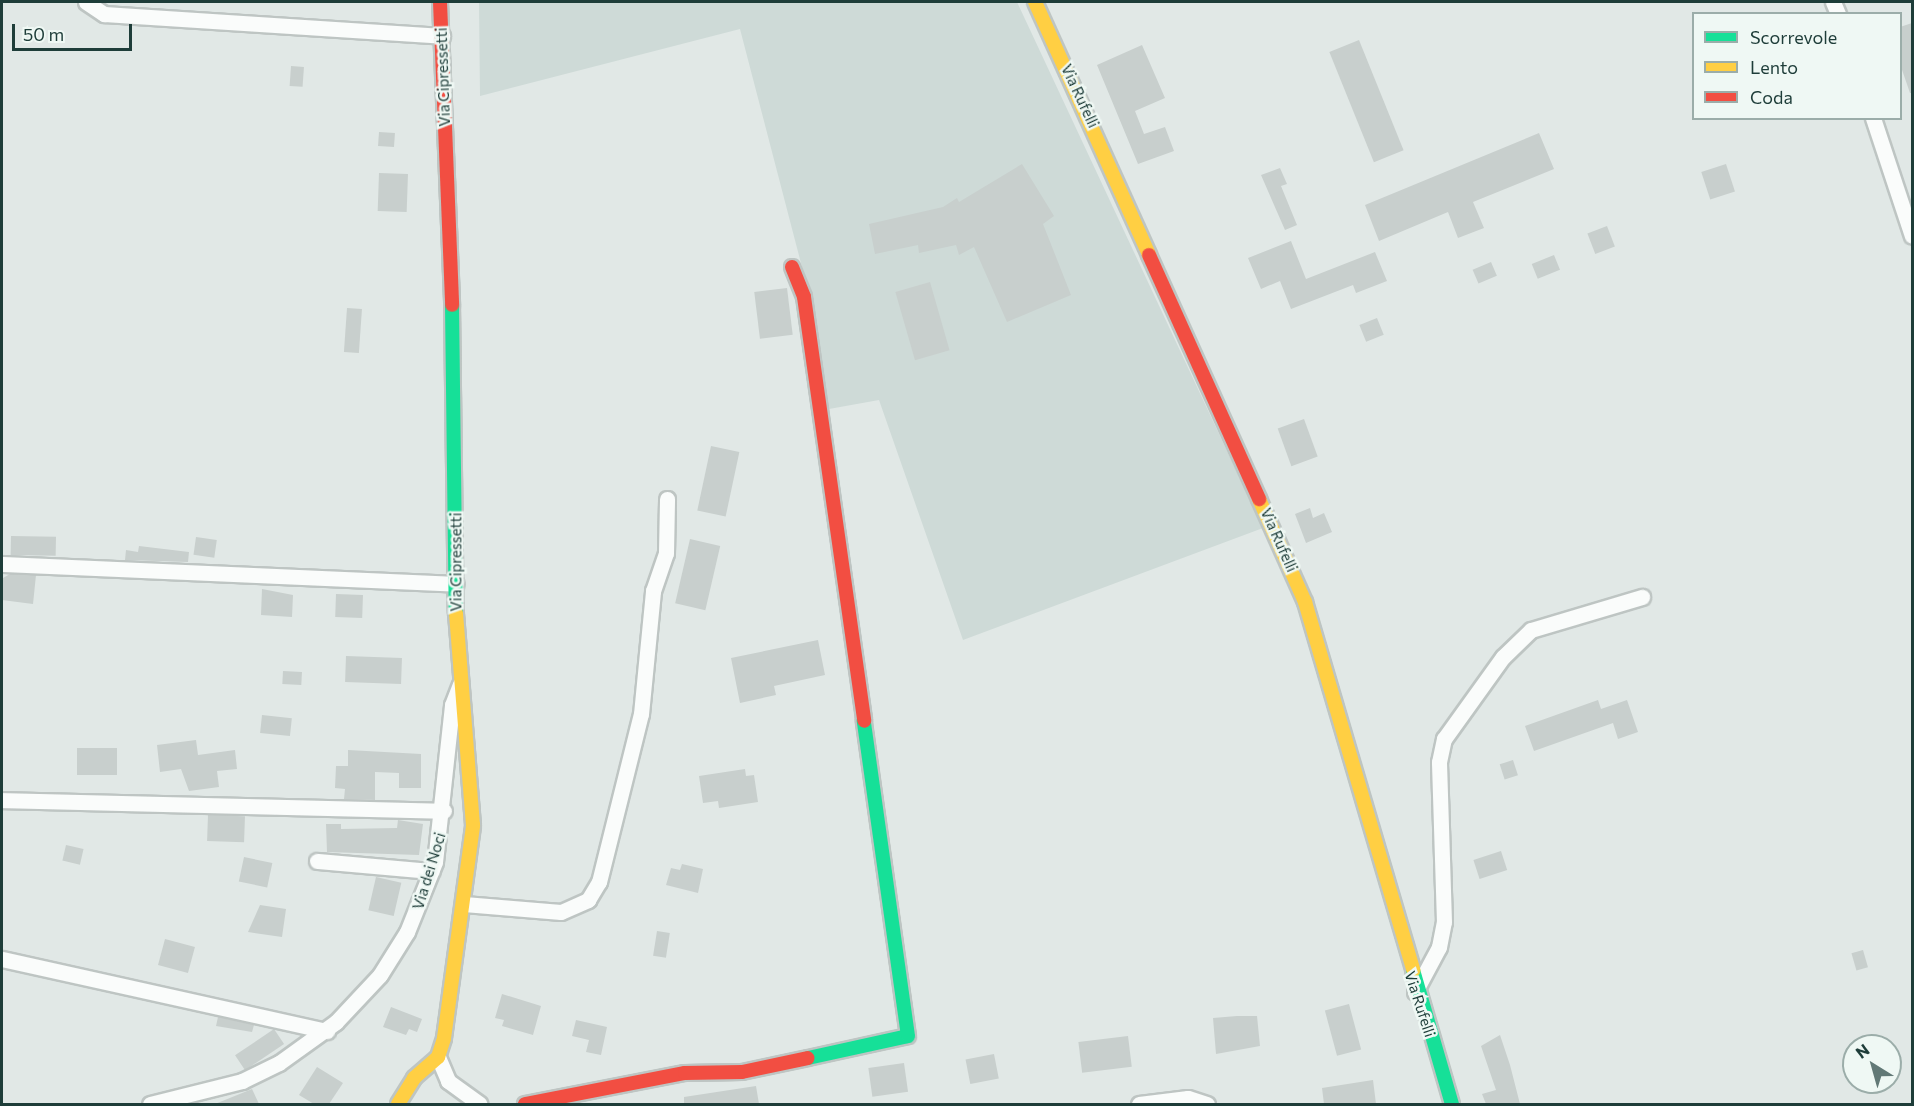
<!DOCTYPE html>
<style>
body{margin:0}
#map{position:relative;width:1914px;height:1106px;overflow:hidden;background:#e1e8e6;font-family:Commissioner,sans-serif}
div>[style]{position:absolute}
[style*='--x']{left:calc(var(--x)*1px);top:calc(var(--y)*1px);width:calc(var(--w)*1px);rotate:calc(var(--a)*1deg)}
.built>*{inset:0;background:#cedad7}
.building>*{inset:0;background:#c8cfcd;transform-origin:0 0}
.roads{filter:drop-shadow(2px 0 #bec5c3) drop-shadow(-2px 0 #bec5c3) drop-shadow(0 2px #bec5c3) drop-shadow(0 -2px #bec5c3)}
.street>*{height:15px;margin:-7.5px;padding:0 7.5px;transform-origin:7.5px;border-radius:7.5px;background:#fafcfb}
.fast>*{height:14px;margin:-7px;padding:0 7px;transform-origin:7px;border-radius:7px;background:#16e098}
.slow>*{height:14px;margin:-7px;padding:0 7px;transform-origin:7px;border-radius:7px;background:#ffcf43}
.jam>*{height:14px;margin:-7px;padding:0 7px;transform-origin:7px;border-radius:7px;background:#f24e42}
span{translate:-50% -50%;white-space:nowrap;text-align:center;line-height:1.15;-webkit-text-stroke:5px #eff8f4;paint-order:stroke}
.street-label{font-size:15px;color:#1e3d39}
.frame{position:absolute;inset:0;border:3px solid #1e3d39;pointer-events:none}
.legend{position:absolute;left:1692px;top:12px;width:210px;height:108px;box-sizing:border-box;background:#eff8f4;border:2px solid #9bada9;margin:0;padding:8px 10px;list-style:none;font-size:18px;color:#1e3d39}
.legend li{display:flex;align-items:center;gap:12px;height:30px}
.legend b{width:30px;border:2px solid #9bada9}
.north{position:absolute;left:1842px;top:1034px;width:60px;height:60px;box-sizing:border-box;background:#eff8f4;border:2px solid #9bada9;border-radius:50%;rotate:323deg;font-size:16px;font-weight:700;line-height:24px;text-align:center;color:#1e3d39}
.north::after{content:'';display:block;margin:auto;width:21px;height:27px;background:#627976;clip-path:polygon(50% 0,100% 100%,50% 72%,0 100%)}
.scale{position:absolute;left:12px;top:24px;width:120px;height:27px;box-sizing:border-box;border:3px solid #1e3d39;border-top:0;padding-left:8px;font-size:18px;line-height:21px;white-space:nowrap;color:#1e3d39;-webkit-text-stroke:4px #eff8f4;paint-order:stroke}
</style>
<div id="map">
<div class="built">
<div style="clip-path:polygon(479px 2px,1017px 2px,1263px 528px,963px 640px,879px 400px,829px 409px,809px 294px,740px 29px,480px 96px)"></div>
</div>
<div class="building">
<div style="clip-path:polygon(1912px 23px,1912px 93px,1910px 93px,1900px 64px,1900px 27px)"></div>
<div style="left:1359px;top:40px;width:119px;height:32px;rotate:68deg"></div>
<div style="clip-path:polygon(1142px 45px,1165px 98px,1135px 111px,1144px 134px,1165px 127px,1174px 151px,1138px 164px,1097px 65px)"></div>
<div style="left:291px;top:66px;width:13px;height:20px;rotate:4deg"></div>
<div style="left:379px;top:132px;width:16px;height:14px;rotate:4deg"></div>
<div style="clip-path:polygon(1539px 133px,1554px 169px,1473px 202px,1484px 228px,1458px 238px,1448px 212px,1379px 241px,1365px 205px)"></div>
<div style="clip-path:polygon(1022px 164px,1054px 216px,1043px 224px,1071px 295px,1007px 322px,974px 247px,959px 255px,956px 245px,919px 253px,918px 245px,875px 254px,869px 224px,943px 207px,957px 198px,959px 202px)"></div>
<div style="left:1726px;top:164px;width:29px;height:26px;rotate:72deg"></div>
<div style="clip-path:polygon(1280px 168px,1287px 184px,1281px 186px,1297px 225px,1285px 230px,1261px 175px)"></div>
<div style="left:379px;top:173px;width:29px;height:38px;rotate:2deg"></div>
<div style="left:1607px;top:226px;width:22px;height:21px;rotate:69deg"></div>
<div style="clip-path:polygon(1291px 241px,1306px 279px,1375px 252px,1387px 281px,1356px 293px,1353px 285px,1291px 309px,1280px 281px,1261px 289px,1248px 258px)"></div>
<div style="left:1554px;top:255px;width:16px;height:24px;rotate:68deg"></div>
<div style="left:1491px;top:262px;width:15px;height:20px;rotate:67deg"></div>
<div style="left:930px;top:282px;width:71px;height:36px;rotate:74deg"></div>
<div style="left:787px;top:288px;width:47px;height:33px;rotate:83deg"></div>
<div style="left:347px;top:308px;width:15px;height:44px;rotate:4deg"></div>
<div style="left:1377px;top:318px;width:18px;height:19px;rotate:68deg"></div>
<div style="left:1304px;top:419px;width:40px;height:28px;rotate:70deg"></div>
<div style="left:711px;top:446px;width:29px;height:66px;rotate:12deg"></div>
<div style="clip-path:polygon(1310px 508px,1313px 518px,1324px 513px,1332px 532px,1306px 543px,1295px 514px)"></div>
<div style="left:11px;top:536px;width:45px;height:19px;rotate:1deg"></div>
<div style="left:196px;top:537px;width:21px;height:18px;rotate:8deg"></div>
<div style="left:690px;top:539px;width:31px;height:66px;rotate:13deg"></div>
<div style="clip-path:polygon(139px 546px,189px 552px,188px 562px,125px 560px,126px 550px,138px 552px)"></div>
<div style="clip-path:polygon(10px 574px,36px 575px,33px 604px,2px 600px,3px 578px)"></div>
<div style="clip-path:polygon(262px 589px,293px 595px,292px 617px,261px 615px)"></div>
<div style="left:336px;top:594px;width:27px;height:23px;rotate:2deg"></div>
<div style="clip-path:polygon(818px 640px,825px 675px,774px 686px,776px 695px,740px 703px,731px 658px)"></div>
<div style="left:346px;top:656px;width:56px;height:26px;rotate:2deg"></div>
<div style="left:283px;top:671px;width:19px;height:13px;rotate:3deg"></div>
<div style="clip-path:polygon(1598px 700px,1601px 709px,1627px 700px,1638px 732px,1618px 739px,1613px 723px,1534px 751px,1525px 726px)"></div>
<div style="left:262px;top:715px;width:30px;height:18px;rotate:6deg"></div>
<div style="clip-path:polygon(196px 740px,198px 755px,235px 750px,237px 769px,217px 771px,219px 787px,189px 791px,181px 769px,160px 772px,157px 745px)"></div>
<div style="left:117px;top:748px;width:27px;height:40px;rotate:90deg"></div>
<div style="clip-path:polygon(348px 750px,421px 754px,421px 788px,399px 788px,399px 773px,375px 772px,375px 800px,344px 799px,345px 789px,335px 788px,336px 766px,348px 766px)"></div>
<div style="left:1513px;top:760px;width:16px;height:14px;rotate:72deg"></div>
<div style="clip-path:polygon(745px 769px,746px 776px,754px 775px,758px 802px,719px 808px,718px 801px,703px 803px,699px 776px)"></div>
<div style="left:208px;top:815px;width:37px;height:26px;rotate:2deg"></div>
<div style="clip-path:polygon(398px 820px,423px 824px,419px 855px,327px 852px,326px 824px,341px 824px,341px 829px,397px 828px)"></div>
<div style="left:66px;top:845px;width:18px;height:16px;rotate:13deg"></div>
<div style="left:1501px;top:851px;width:20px;height:29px;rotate:72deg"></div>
<div style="left:244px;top:857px;width:29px;height:25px;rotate:12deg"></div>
<div style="clip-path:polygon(682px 864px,703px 869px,698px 893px,666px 885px,671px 868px,680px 870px)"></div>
<div style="left:376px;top:877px;width:26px;height:34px;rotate:13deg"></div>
<div style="clip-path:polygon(260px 905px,286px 909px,282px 937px,248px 932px)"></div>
<div style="left:657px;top:931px;width:13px;height:25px;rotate:9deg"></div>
<div style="left:165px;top:939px;width:31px;height:27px;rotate:15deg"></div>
<div style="left:1863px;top:950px;width:18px;height:12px;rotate:74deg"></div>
<div style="clip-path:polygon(502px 994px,541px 1006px,533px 1035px,502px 1026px,504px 1020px,495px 1018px)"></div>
<div style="left:1349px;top:1004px;width:47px;height:25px;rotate:75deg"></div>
<div style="clip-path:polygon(391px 1007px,422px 1019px,417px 1032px,409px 1029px,406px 1035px,383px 1027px)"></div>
<div style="clip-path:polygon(1237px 1016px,1257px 1016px,1260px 1046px,1216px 1054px,1213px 1018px)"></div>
<div style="clip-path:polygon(218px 1017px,254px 1025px,252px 1032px,216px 1026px)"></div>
<div style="clip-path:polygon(576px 1020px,607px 1027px,601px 1055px,586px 1052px,589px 1040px,572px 1036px)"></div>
<div style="left:274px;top:1029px;width:18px;height:47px;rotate:56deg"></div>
<div style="clip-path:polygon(1500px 1035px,1510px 1065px,1520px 1104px,1486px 1104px,1482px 1094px,1496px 1090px,1481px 1046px)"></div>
<div style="left:1128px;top:1036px;width:31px;height:50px;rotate:83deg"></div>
<div style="left:994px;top:1054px;width:25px;height:29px;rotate:79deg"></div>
<div style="left:904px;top:1063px;width:29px;height:36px;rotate:82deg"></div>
<div style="clip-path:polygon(317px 1067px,343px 1083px,329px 1104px,314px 1104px,299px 1095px)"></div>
<div style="clip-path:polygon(1373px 1080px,1376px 1104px,1324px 1104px,1322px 1088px)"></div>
<div style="clip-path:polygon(756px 1086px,759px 1104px,684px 1104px,684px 1097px)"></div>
<div style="clip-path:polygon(252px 1089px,259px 1104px,215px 1104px)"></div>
</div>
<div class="roads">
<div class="street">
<div style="--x:86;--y:2;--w:22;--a:34"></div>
<div style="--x:104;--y:14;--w:339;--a:3.7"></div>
<div style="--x:1833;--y:2;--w:13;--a:67"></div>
<div style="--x:1873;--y:118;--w:124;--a:71.7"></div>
<div style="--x:2;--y:564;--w:454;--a:2.5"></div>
<div style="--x:2;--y:800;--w:442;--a:1.4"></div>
<div style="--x:317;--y:861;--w:115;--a:5"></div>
<div style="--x:464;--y:904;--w:97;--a:4.7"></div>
<div style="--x:561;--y:912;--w:30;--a:-24"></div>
<div style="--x:588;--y:900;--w:21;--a:-59"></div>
<div style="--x:599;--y:882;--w:173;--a:-76"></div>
<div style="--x:641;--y:714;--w:124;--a:-84.4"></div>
<div style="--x:653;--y:591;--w:40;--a:-71.1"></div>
<div style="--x:666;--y:553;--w:54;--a:-88.9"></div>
<div style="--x:2;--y:959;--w:333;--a:12.5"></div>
<div style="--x:1415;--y:992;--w:51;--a:-61.9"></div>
<div style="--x:1439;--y:947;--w:25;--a:-79"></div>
<div style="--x:1444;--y:922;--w:160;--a:-91.8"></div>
<div style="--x:1439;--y:762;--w:24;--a:-78"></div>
<div style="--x:1444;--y:739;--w:101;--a:-54.3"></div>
<div style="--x:1503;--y:657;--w:39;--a:-44"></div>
<div style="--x:1531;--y:630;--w:116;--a:-16.6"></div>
<div style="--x:438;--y:1057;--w:26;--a:67"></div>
<div style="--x:448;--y:1081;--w:39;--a:36"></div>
<div style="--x:150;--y:1104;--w:95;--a:-14"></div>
<div style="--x:242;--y:1081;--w:41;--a:-25.9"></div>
<div style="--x:279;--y:1063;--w:70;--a:-35.7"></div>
<div style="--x:336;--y:1022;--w:64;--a:-46.9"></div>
<div style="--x:380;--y:975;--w:51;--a:-57.9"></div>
<div style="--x:407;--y:932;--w:75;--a:-68.2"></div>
<div style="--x:435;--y:862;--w:158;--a:-83.8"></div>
<div style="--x:452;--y:705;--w:22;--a:-69"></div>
<div style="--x:1139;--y:1104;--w:49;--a:-7"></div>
<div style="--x:1188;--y:1098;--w:20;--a:18"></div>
</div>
<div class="fast">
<div style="--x:452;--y:305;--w:308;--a:89.3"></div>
<div style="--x:1413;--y:970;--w:140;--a:73.8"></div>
<div style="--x:808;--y:1058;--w:102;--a:-12.4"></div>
<div style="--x:908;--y:1036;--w:318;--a:-98"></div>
</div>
<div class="slow">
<div style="--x:1035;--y:2;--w:277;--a:65.7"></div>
<div style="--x:1259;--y:499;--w:113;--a:65.9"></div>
<div style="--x:1305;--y:602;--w:384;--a:73.6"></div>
<div style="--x:398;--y:1104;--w:31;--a:-58"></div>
<div style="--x:414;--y:1078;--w:32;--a:-41"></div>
<div style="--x:438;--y:1057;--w:20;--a:-72"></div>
<div style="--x:444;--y:1038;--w:215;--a:-82.2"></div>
<div style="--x:473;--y:825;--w:213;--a:-94.6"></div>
</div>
<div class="jam">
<div style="--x:440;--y:2;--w:303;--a:87.7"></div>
<div style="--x:1149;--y:255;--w:268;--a:65.7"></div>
<div style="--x:792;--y:267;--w:32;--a:68"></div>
<div style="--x:804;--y:297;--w:428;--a:81.9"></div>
<div style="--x:525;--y:1104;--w:163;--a:-11"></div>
<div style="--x:685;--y:1073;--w:57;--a:-1"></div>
<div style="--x:742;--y:1072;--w:67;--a:-12"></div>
</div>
</div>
<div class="street-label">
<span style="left:443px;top:77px;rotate:-92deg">Via Cipressetti</span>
<span style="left:1080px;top:96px;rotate:65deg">Via Rufelli</span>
<span style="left:1279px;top:540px;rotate:66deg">Via Rufelli</span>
<span style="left:456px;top:562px;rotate:-90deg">Via Cipressetti</span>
<span style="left:429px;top:871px;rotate:-73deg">Via dei Noci</span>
<span style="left:1420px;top:1004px;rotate:72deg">Via Rufelli</span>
</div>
<div class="frame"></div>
<ul class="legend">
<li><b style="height:8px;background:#16e098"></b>Scorrevole</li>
<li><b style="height:8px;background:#ffcf43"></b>Lento</li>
<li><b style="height:8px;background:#f24e42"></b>Coda</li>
</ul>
<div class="north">N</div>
<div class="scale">50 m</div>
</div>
